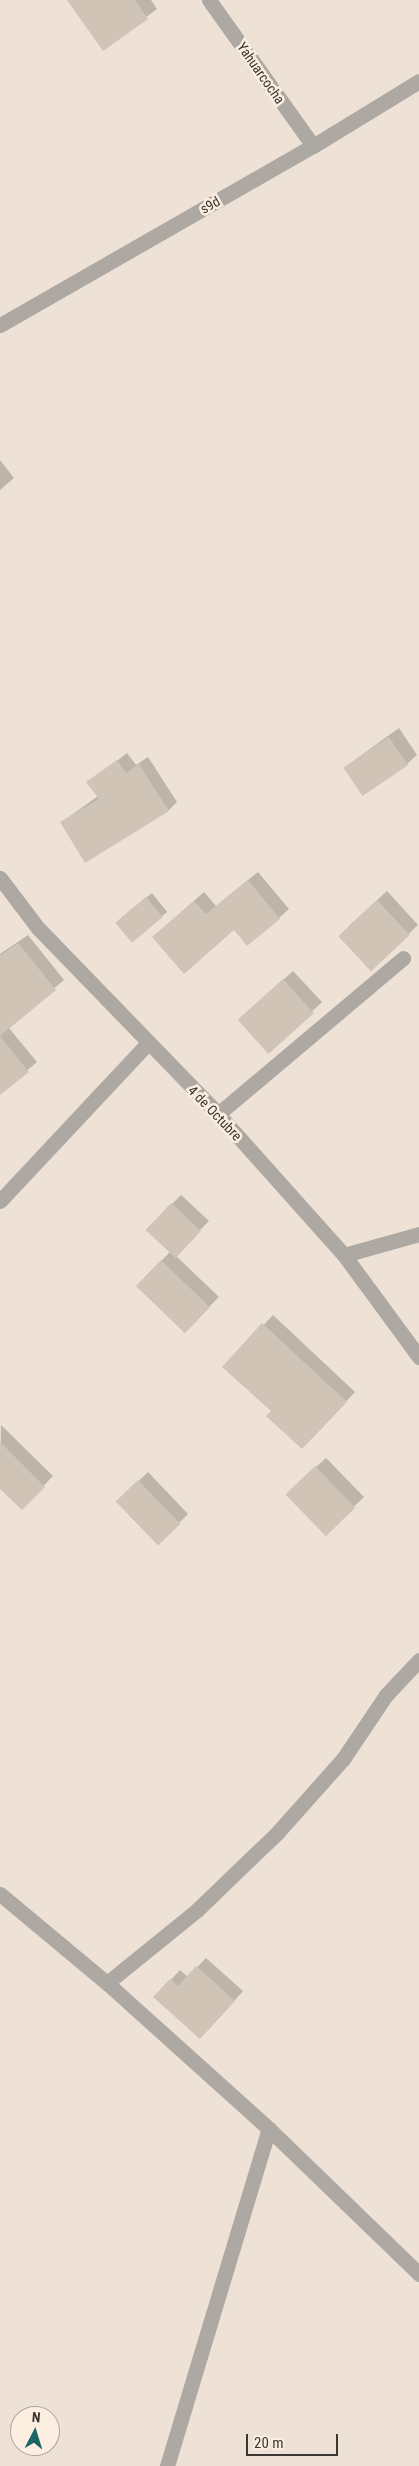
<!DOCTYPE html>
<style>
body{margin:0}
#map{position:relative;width:419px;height:2466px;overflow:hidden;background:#eee1d5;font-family:"Roboto Condensed",sans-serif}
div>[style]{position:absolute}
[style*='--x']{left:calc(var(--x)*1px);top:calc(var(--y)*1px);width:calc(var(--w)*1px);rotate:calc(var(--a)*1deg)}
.shadow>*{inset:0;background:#0003}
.building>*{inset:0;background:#d0c4b7;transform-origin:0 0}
.minor>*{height:15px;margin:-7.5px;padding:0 7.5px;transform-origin:7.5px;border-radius:7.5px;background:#ada8a2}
span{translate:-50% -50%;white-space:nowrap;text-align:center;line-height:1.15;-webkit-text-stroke:5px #fcefe2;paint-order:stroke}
.street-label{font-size:14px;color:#3c3732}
.north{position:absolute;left:10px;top:2406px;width:50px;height:50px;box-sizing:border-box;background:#fcefe2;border:1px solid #afa59c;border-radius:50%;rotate:5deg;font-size:14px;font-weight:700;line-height:20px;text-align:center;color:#3c3732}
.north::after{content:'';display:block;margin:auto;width:18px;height:22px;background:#196663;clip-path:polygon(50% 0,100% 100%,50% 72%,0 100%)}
.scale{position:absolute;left:246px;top:2434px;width:92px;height:22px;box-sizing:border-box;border:2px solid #3c3732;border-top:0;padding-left:6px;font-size:15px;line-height:18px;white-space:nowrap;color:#3c3732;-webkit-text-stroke:4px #fcefe2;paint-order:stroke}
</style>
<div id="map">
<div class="shadow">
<div style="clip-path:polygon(81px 0,151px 0,157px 9px,103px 49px)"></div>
<div style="clip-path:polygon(0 460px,14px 478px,0 490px)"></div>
<div style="clip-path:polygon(399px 728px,417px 755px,407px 764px,345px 767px)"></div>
<div style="clip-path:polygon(127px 753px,136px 765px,148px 757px,177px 802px,169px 810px,62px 822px,98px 796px,88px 783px)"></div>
<div style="clip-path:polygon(258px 872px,289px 909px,279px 918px,234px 929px,163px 928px,204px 892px,216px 906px)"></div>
<div style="clip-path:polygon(387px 891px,418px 925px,371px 969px,349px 926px)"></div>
<div style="clip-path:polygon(152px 893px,167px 912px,162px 916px,122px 917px)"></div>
<div style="clip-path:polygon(28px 935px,64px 980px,8px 1027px,37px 1062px,0 1093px,0 954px)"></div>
<div style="clip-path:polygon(293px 971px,322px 1002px,269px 1052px,249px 1011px)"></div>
<div style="clip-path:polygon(181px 1195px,209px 1221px,175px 1255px,219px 1297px,185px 1331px,137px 1286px,170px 1252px,146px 1230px)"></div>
<div style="clip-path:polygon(273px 1315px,355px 1392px,312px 1438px,273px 1411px,224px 1367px)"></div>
<div style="clip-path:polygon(1px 1425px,53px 1476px,22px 1508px,0 1486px)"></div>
<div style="clip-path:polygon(326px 1458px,364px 1497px,325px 1534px,296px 1485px)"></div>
<div style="clip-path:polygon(148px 1472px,188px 1514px,179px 1523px,127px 1492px)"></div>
<div style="clip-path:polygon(206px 1958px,243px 1991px,210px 2028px,155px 1997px,180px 1970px,188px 1977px)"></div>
</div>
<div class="building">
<div style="clip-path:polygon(67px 0,135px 0,148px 19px,103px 51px)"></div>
<div style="left:389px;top:737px;width:34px;height:55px;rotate:56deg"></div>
<div style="clip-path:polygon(117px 760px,126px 773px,139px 764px,169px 811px,85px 863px,60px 822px,99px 799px,86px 782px)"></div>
<div style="clip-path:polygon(248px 880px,280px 919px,247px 946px,234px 930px,184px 974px,152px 937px,194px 901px,206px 914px)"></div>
<div style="left:146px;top:897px;width:26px;height:40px;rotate:50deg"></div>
<div style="left:377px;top:900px;width:48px;height:53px;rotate:47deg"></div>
<div style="clip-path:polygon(18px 943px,56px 990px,0 1036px,0 956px)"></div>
<div style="left:283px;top:979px;width:46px;height:61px;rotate:48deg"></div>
<div style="clip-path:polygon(0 1036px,29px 1072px,0 1095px)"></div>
<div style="left:171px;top:1203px;width:41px;height:37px;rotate:43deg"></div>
<div style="left:161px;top:1260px;width:68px;height:36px;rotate:44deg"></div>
<div style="clip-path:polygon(262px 1323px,347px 1402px,302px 1449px,266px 1416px,271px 1411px,222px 1367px)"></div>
<div style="clip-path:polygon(0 1442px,45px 1487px,22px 1510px,0 1489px)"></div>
<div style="left:315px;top:1466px;width:58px;height:41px;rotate:46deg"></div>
<div style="left:138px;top:1480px;width:61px;height:31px;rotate:46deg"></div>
<div style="clip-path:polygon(196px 1966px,235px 2001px,200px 2039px,153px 1997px,170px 1979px,178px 1986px)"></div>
</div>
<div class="minor">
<div style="--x:209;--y:0;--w:179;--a:54.5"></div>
<div style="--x:0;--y:325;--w:361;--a:-29.8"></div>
<div style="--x:313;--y:146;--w:124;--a:-31.5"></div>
<div style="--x:0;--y:878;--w:63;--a:52.8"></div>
<div style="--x:38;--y:928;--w:259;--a:45.9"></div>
<div style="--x:218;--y:1114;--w:189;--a:48.2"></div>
<div style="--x:344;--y:1255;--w:127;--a:53.7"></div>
<div style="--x:218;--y:1114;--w:242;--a:-40.1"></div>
<div style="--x:0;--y:1201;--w:215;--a:-46.9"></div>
<div style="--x:344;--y:1255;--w:78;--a:-15.6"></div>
<div style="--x:0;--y:1894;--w:139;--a:39.8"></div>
<div style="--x:107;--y:1983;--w:218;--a:42"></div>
<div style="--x:269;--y:2129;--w:209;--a:44"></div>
<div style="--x:107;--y:1983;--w:116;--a:-39"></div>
<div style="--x:197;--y:1910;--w:111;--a:-43.9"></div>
<div style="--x:277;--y:1833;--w:99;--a:-48.3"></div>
<div style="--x:343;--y:1759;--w:77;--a:-56.1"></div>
<div style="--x:386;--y:1695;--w:48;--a:-46.7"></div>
<div style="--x:167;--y:2466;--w:352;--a:-73.2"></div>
</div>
<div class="street-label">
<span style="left:261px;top:73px;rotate:55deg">Yahuarcocha</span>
<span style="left:210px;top:205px;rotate:-30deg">s9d</span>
<span style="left:215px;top:1113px;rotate:46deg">4 de Octubre</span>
</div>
<div class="north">N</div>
<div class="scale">20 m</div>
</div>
